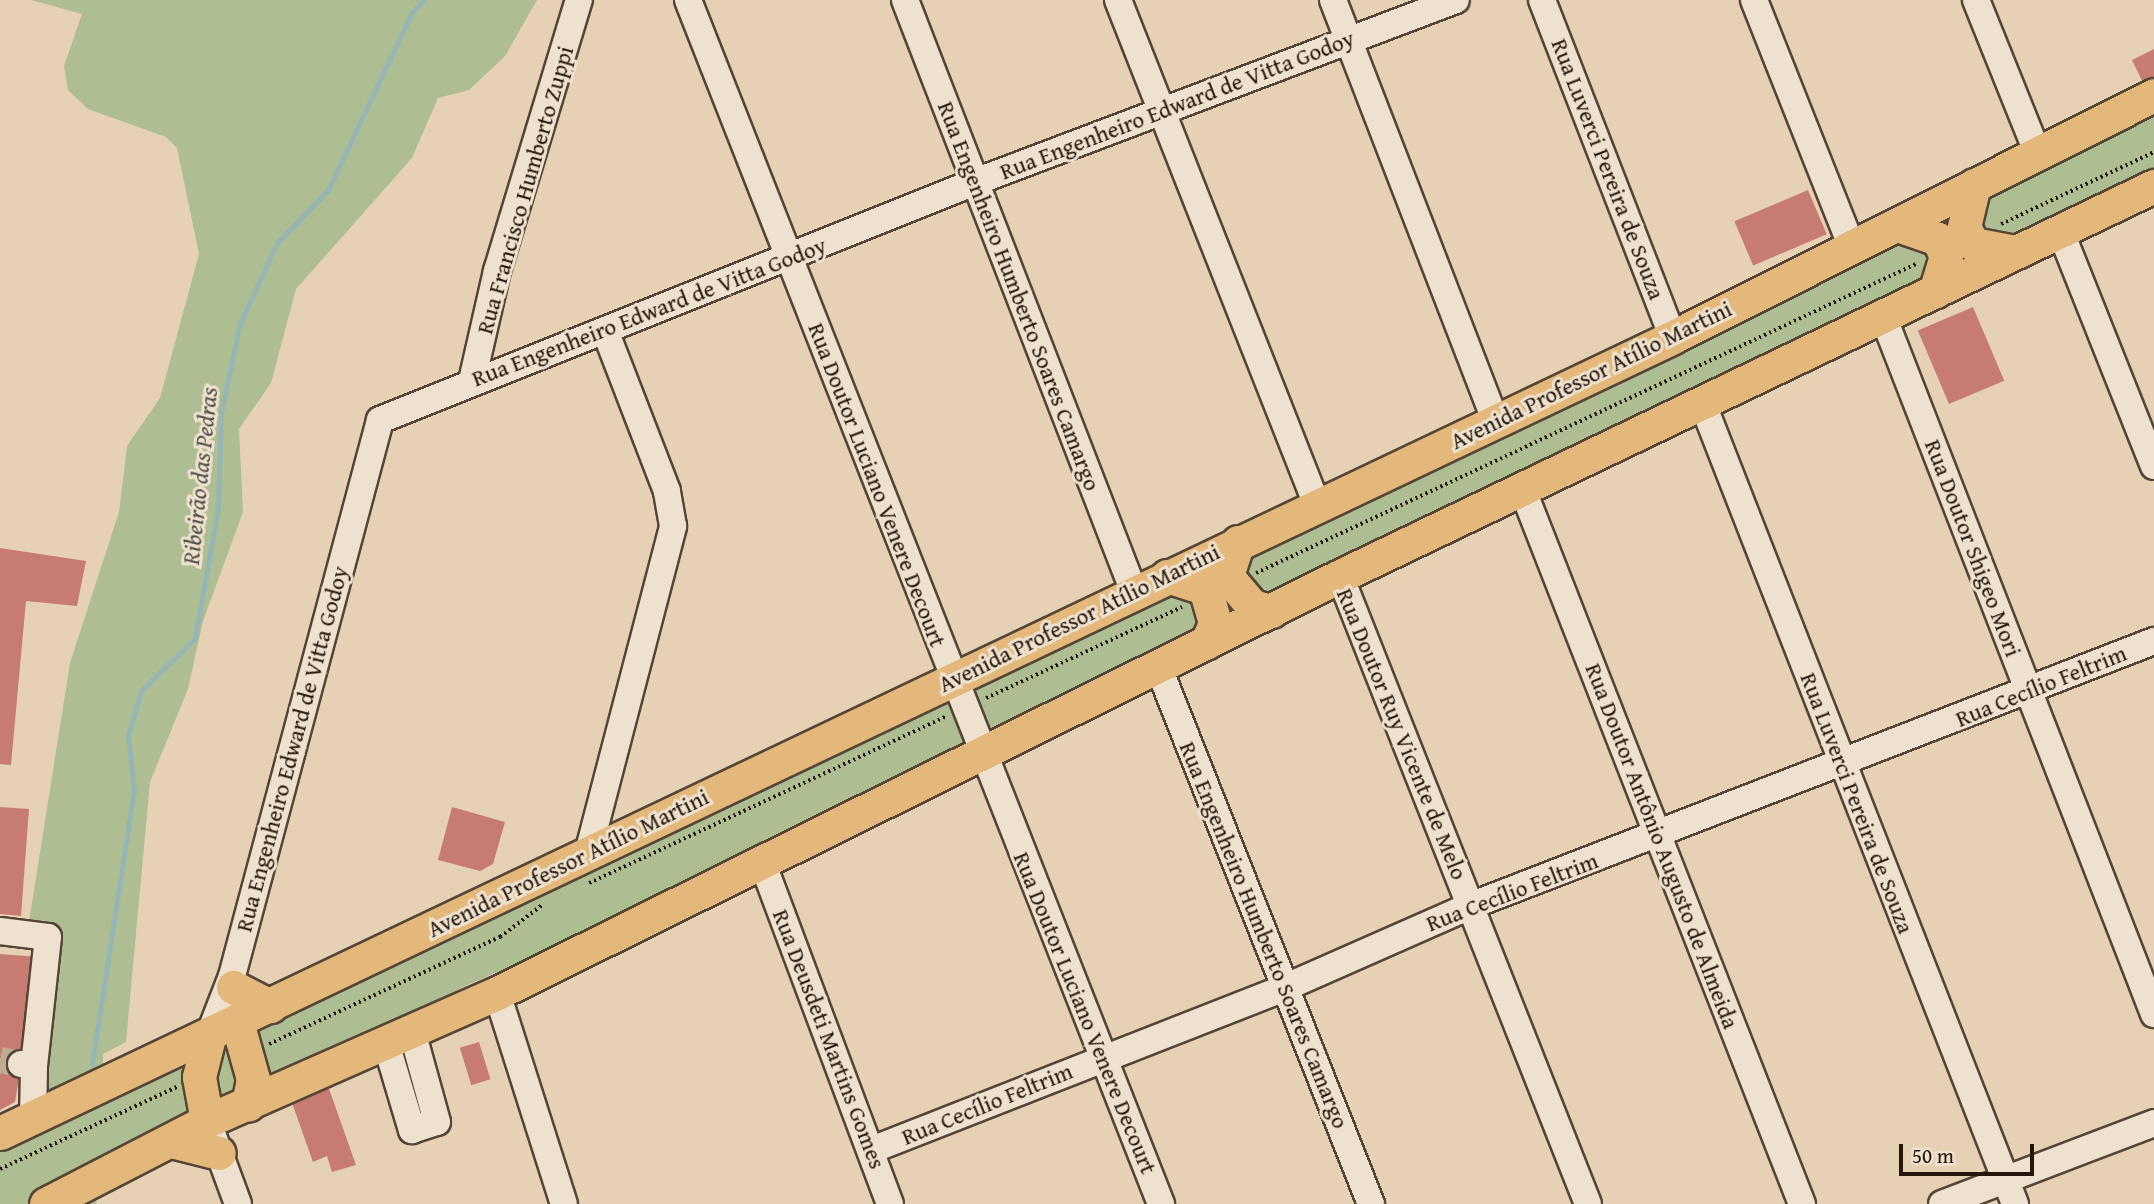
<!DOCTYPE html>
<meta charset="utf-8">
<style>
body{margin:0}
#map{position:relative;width:2154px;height:1204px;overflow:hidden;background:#e6d1b5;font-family:"Gentium Book Plus",serif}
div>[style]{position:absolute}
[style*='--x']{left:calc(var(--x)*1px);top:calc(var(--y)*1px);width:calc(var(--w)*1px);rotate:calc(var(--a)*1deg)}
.green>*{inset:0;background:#afbd92}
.stream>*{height:5px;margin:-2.5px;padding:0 2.5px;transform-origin:2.5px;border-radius:2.5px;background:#97b6b3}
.building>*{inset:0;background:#c87c71;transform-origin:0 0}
.minor-tunnel>*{height:26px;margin-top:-13px;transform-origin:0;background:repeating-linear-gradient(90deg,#bfac93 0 26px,transparent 0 39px)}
.path>*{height:3.5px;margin-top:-1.75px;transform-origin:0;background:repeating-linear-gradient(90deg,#24160b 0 2px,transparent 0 5.5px)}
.roads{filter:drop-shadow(2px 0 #544536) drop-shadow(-2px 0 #544536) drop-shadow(0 2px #544536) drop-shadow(0 -2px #544536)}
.minor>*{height:26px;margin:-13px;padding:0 13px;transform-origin:13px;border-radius:13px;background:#efe1cf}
.major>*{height:33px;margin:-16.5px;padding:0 16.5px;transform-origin:16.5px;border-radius:16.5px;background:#e3b87a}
span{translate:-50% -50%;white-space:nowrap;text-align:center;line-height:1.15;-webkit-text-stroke:6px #efe1cf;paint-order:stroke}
.street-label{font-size:23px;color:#24160b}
.water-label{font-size:24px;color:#4c4e46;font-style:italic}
.scale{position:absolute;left:1899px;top:1144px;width:135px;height:32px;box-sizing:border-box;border:4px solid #24160b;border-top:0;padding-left:9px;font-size:21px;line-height:24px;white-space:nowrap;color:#24160b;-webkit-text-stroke:5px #efe1cf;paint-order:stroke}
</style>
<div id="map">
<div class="green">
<div style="clip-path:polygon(31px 0,537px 0,505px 56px,469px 90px,438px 98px,412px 158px,296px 289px,271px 383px,239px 429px,243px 512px,203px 621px,188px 689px,150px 782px,126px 1042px,103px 1054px,103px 1074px,44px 1104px,57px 935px,28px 928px,70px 663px,119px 512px,127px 446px,160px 398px,199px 254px,177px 148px,166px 137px,88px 109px,68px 90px,64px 66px,82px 14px)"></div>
<div style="clip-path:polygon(2154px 97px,2154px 178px,615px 921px,467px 985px,92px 1184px,97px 1204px,0 1204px,0 1137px)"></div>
</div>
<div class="stream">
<div style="--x:92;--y:1064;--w:276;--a:-81.3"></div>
<div style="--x:134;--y:791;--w:55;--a:-96.2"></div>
<div style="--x:128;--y:736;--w:47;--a:-73.9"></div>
<div style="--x:141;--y:691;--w:76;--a:-44.5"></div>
<div style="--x:195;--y:638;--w:132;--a:-80"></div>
<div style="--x:218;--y:508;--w:96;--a:-88.2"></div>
<div style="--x:221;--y:412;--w:91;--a:-77.9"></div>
<div style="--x:240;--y:323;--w:88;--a:-65.2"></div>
<div style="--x:277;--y:243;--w:74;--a:-46.1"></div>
<div style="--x:328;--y:190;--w:197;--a:-64.7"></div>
<div style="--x:412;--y:12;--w:17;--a:-45"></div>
</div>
<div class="building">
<div style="clip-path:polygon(2154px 49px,2154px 85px,2146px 89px,2132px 60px)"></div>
<div style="left:1808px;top:190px;width:48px;height:80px;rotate:67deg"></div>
<div style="left:1973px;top:307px;width:80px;height:60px;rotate:67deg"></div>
<div style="clip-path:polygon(0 548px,86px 561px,77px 606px,26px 601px,11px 765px,0 764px)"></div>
<div style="clip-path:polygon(0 807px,29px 809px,21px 916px,0 914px)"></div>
<div style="clip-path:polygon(452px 807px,505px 822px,493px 864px,480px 871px,438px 860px)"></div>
<div style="clip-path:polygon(0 954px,39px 957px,15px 1102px,0 1110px)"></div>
<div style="left:479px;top:1042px;width:39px;height:20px;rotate:73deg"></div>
<div style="clip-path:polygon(328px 1086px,356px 1165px,332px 1172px,327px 1156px,313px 1162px,291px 1100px)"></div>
</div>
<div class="minor-tunnel">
<div style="--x:0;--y:1060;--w:21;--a:11"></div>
</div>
<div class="path">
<div style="--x:2001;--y:224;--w:169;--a:-25.2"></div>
<div style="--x:1256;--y:573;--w:731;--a:-25.09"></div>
<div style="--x:986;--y:698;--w:216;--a:-24.9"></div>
<div style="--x:589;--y:883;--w:395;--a:-25"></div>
<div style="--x:269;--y:1044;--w:255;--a:-24.9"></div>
<div style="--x:500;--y:937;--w:53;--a:-37.3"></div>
<div style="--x:0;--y:1169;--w:195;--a:-24.9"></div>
</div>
<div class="roads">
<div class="minor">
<div style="--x:688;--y:0;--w:1294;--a:68.55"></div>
<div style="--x:905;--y:0;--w:635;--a:68.85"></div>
<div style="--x:1118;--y:0;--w:543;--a:68.49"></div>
<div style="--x:1333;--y:0;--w:452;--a:68.9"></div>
<div style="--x:1542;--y:0;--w:362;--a:68.8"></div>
<div style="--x:1754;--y:0;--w:266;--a:68.4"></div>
<div style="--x:1976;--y:0;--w:161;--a:68.1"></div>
<div style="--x:2060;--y:230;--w:254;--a:68.3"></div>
<div style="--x:1883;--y:316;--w:749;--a:68.78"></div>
<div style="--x:472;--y:381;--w:113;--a:-77.2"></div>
<div style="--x:497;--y:271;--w:283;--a:-73.2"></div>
<div style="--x:1702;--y:402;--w:861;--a:68.68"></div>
<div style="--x:1522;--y:488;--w:769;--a:68.64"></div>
<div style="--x:1340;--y:576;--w:675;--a:68.45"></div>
<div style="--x:1158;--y:666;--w:579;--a:68.4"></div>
<div style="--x:588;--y:853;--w:338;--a:-75.4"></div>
<div style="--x:673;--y:526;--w:36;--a:-100"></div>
<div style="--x:667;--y:491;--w:169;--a:-111.1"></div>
<div style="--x:767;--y:875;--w:351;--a:69.5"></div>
<div style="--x:0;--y:931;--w:48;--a:7.1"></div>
<div style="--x:48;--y:937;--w:129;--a:96.2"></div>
<div style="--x:34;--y:1065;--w:13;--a:-176"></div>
<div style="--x:497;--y:993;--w:221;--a:72.4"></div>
<div style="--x:210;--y:1033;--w:61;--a:-68.9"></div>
<div style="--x:232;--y:976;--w:575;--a:-75.09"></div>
<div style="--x:380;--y:420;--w:641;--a:-21.8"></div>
<div style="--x:975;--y:182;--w:514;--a:-20.73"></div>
<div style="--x:386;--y:1043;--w:91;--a:73.4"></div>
<div style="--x:412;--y:1130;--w:26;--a:-18"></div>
<div style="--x:437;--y:1122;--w:94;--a:-105.4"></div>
<div style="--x:33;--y:1119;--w:54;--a:-88.9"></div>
<div style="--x:213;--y:1136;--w:72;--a:69.8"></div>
<div style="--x:874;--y:1149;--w:440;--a:-21.4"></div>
<div style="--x:1284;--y:988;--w:203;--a:-23.8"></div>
<div style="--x:1470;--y:906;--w:734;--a:-21.18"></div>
<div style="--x:1942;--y:1204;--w:227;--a:-20.9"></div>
</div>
<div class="major">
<div style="--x:1974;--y:185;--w:43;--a:103.4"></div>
<div style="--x:1964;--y:227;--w:19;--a:62"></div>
<div style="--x:1973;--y:244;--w:43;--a:10.8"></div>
<div style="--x:1897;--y:225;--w:43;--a:18.9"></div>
<div style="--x:1938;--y:239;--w:19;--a:65"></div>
<div style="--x:1946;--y:256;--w:37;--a:107"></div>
<div style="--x:1238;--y:542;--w:36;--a:108"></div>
<div style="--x:1227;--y:576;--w:39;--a:50"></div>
<div style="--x:1252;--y:606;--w:20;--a:15"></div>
<div style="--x:1167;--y:576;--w:40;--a:18"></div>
<div style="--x:1205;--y:588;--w:36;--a:74"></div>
<div style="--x:1215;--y:623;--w:21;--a:113"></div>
<div style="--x:233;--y:987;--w:42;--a:27.2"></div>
<div style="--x:237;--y:1022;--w:59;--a:74.3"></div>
<div style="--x:253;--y:1079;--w:26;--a:101"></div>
<div style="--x:207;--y:1121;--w:45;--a:-100.3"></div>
<div style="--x:199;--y:1077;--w:45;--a:-76"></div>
<div style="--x:0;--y:1133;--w:1853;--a:-25.44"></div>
<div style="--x:1673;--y:337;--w:538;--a:-26.71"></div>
<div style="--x:175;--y:1142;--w:45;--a:14"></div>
<div style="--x:46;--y:1204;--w:181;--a:-27.3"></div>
<div style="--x:207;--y:1121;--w:317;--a:-23.8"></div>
<div style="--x:497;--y:993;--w:940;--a:-26.32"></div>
<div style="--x:1340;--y:576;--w:903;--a:-25.6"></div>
</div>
</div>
<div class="street-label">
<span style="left:1177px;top:105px;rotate:-21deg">Rua Engenheiro Edward de Vitta Godoy</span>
<span style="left:1608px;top:169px;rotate:69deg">Rua Luverci Pereira de Souza</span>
<span style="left:525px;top:190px;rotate:-74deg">Rua Francisco Humberto Zuppi</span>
<span style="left:1019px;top:296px;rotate:69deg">Rua Engenheiro Humberto Soares Camargo</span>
<span style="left:649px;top:312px;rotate:-21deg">Rua Engenheiro Edward de Vitta Godoy</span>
<span style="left:1591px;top:375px;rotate:-26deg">Avenida Professor Atílio Martini</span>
<span style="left:877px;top:485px;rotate:69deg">Rua Doutor Luciano Venere Decourt</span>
<span style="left:1973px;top:548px;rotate:69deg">Rua Doutor Shigeo Mori</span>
<span style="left:1079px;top:618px;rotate:-26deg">Avenida Professor Atílio Martini</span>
<span style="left:2041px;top:686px;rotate:-22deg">Rua Cecílio Feltrim</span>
<span style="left:1402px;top:734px;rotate:68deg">Rua Doutor Ruy Vicente de Melo</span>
<span style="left:292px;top:749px;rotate:-75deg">Rua Engenheiro Edward de Vitta Godoy</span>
<span style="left:1857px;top:803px;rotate:69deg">Rua Luverci Pereira de Souza</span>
<span style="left:1662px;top:846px;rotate:69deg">Rua Doutor Antônio Augusto de Almeida</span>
<span style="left:568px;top:863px;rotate:-26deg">Avenida Professor Atílio Martini</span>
<span style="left:1512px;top:892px;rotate:-21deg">Rua Cecílio Feltrim</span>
<span style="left:1264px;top:935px;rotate:68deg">Rua Engenheiro Humberto Soares Camargo</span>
<span style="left:1085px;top:1013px;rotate:68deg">Rua Doutor Luciano Venere Decourt</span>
<span style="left:829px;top:1039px;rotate:69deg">Rua Deusdeti Martins Gomes</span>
<span style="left:987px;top:1104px;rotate:-22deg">Rua Cecílio Feltrim</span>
</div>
<div class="water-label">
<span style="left:200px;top:476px;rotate:-84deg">Ribeirão das Pedras</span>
</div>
<div class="scale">50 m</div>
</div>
